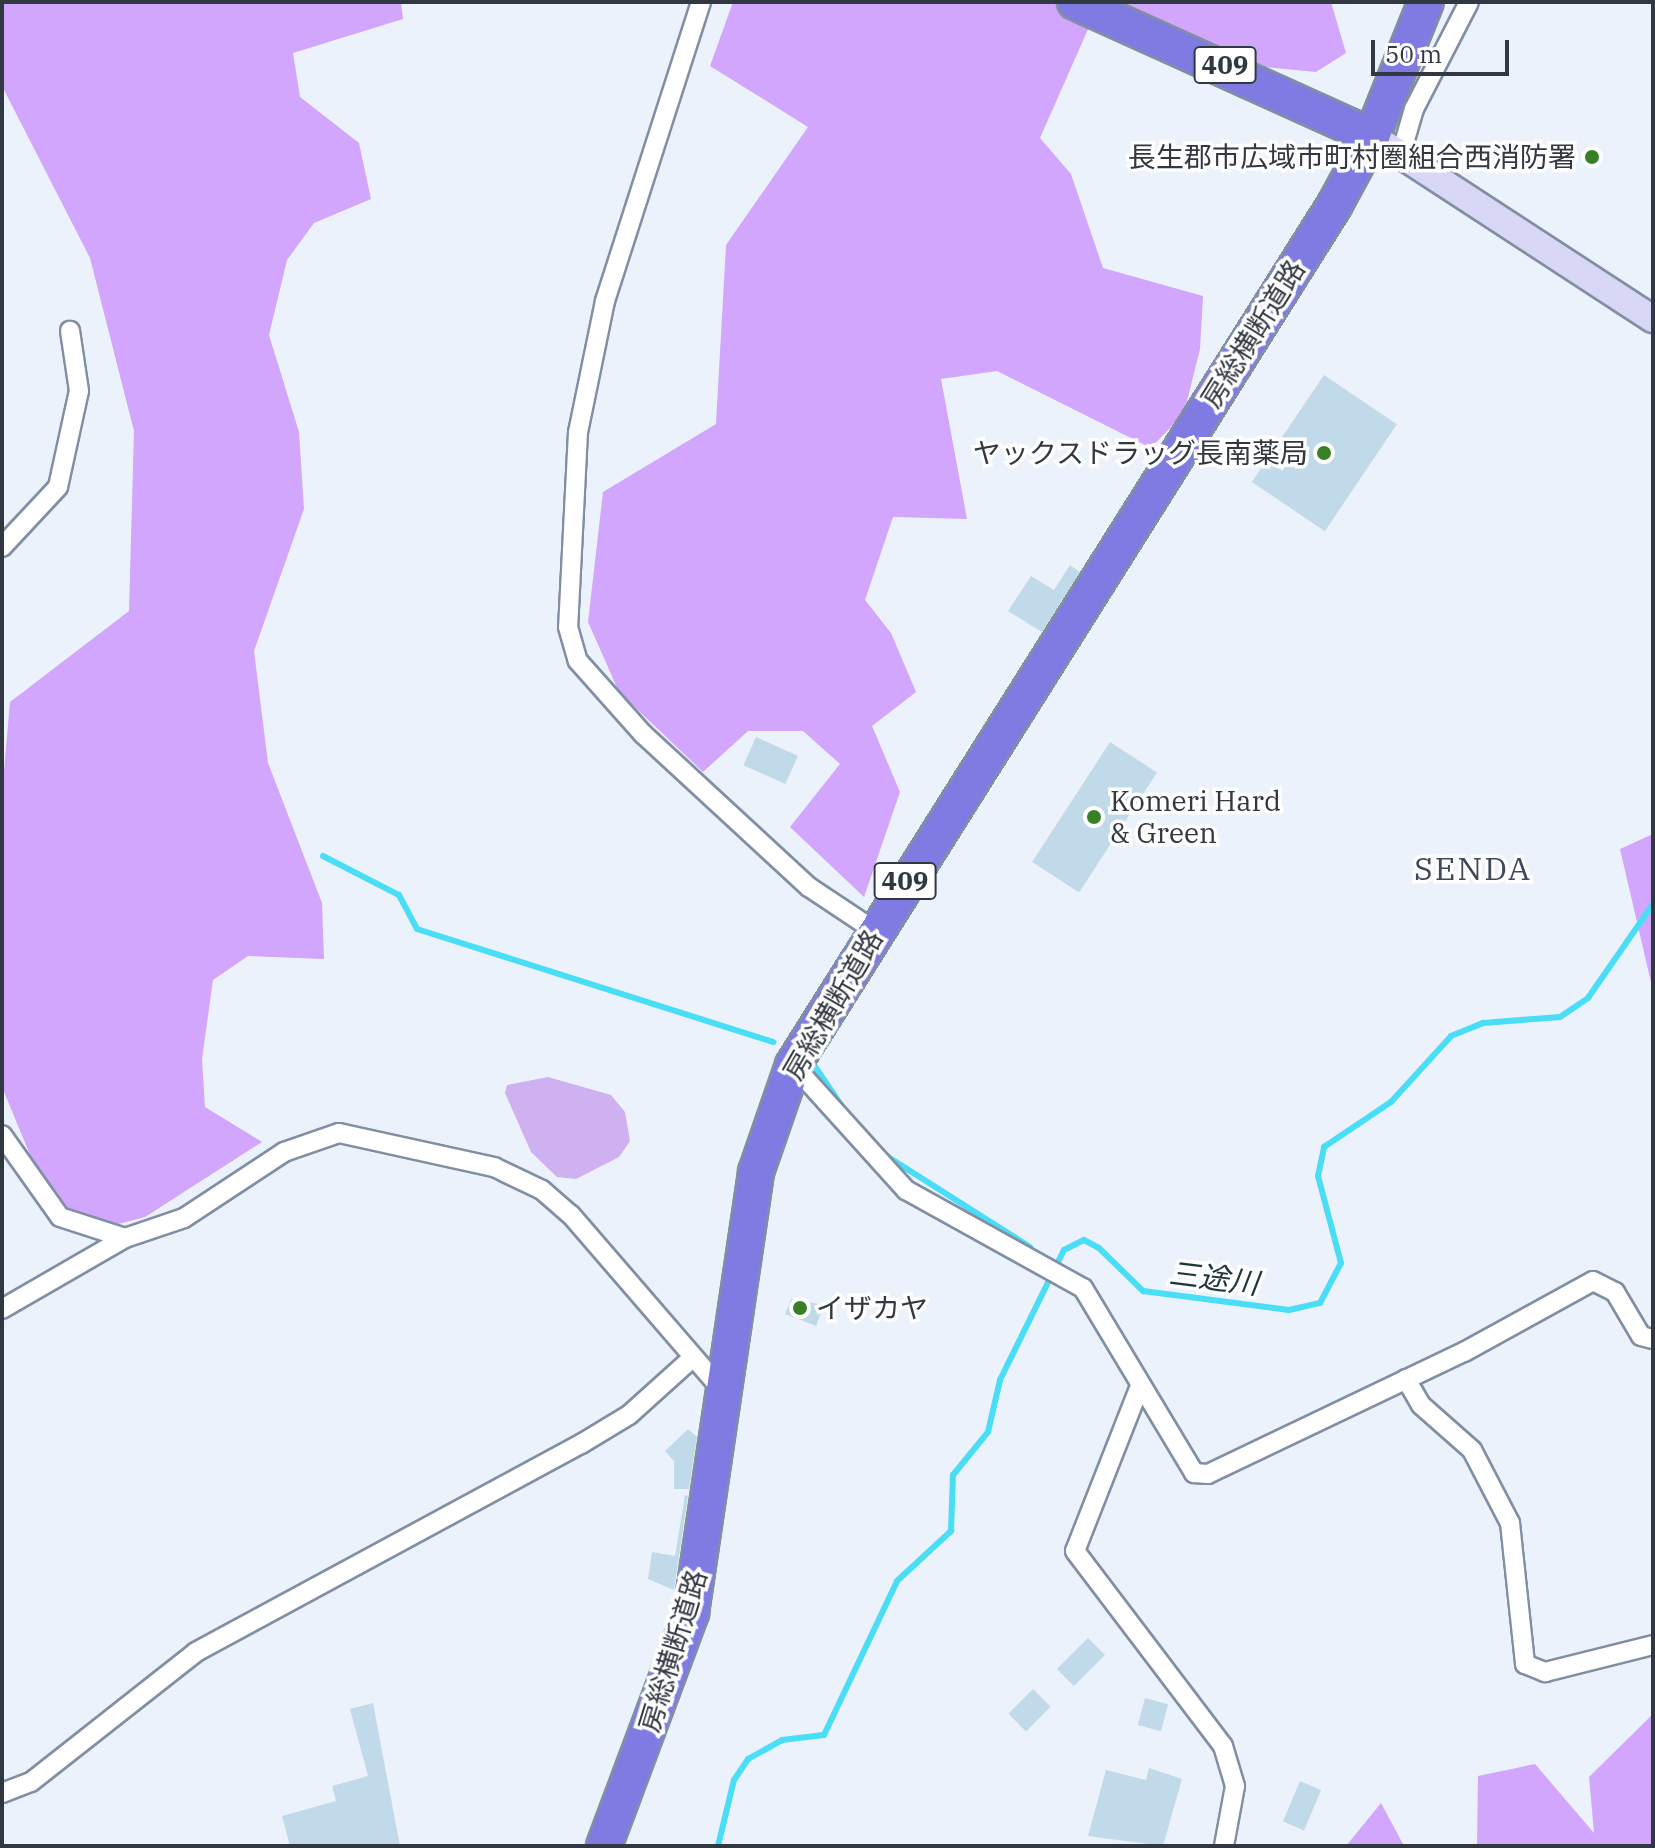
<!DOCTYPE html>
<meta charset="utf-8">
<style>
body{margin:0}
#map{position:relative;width:1655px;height:1848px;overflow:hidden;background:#ecf2fb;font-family:"IBM Plex Serif","Noto Sans JP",serif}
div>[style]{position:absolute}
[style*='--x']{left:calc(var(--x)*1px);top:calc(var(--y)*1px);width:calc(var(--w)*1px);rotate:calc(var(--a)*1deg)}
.green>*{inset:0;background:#cfb0f1}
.forest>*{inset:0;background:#d1a6fc}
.stream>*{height:6px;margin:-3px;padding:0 3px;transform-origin:3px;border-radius:3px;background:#4addf6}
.building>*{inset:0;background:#c1daea;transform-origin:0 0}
.roads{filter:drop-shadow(2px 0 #818fa4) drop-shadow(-2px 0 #818fa4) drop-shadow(0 2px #818fa4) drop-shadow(0 -2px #818fa4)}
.street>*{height:18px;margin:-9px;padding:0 9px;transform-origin:9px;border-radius:9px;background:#fff}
.secondary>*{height:26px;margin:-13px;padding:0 13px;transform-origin:13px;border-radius:13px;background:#d9d7f6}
.highway>*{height:34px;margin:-17px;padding:0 17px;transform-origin:17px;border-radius:17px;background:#7f7be2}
.dots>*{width:22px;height:22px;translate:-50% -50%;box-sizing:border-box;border:4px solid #fefefe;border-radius:50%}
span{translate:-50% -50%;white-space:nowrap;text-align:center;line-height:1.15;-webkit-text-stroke:7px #fefefe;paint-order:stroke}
.shield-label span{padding:2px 6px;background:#fefefe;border:2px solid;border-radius:6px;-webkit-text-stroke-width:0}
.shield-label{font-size:26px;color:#323841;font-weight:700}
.poi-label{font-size:28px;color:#323841}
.right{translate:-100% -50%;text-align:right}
.left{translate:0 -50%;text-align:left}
.street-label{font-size:28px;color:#323841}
.water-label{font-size:30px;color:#1e363b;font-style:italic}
.quarter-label{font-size:32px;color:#3d495b;letter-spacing:2px}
.frame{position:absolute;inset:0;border:4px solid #323841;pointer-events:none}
.scale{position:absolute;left:1371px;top:40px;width:138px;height:36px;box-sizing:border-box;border:4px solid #323841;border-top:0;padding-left:10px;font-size:24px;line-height:28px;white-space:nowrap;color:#323841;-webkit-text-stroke:6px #fefefe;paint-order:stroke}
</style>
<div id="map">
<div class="green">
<div style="clip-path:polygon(548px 1077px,611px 1095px,625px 1112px,630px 1141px,619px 1157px,576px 1179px,557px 1177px,531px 1152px,505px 1093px,507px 1085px)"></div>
</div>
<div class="forest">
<div style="clip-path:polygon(2px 2px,401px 2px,403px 19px,293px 53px,300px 97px,359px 143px,371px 199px,314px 223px,287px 260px,269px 335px,299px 432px,304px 509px,254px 651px,268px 763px,322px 903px,324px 959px,248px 956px,213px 980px,202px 1059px,205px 1107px,262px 1142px,145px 1217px,84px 1233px,40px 1179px,2px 1087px,2px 794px,10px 702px,129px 611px,134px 431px,90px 258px,2px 86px)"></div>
<div style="clip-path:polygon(733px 2px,1100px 2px,1040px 138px,1071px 174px,1103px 268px,1203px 296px,1200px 349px,1184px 413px,1151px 448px,997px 371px,941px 379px,967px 519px,893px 517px,865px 600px,891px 633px,916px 692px,872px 726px,900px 792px,864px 897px,790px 827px,840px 764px,803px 731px,748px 731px,703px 772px,619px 692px,588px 622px,603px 492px,716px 424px,726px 245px,808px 127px,710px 66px)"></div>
<div style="clip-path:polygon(1110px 2px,1331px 2px,1346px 53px,1316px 72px,1264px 67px)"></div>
<div style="clip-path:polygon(1653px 834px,1653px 991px,1620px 849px)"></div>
<div style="clip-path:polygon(1653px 1714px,1653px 1846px,1477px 1846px,1478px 1776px,1535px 1764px,1594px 1833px,1589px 1777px)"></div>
<div style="clip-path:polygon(1381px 1803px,1404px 1846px,1346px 1846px)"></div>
</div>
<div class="stream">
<div style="--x:323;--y:856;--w:85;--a:27.2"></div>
<div style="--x:399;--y:895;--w:38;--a:62"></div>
<div style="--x:417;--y:929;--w:374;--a:17.6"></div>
<div style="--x:816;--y:1068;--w:48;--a:56"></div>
<div style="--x:885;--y:1155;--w:172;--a:32.4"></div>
<div style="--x:718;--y:1846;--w:68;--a:-76.4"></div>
<div style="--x:734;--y:1780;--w:25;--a:-56"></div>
<div style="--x:748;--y:1759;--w:39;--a:-29"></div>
<div style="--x:782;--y:1740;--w:42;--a:-6.8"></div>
<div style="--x:824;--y:1735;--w:170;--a:-64.6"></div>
<div style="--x:897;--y:1581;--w:74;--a:-42.8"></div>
<div style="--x:951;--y:1531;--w:56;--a:-88"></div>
<div style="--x:953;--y:1475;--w:55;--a:-50.9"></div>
<div style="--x:988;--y:1432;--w:53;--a:-77"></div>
<div style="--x:1000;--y:1380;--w:145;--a:-63.8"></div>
<div style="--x:1064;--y:1250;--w:22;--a:-27"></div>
<div style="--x:1084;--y:1240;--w:17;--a:28"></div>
<div style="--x:1099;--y:1248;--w:62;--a:44.3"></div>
<div style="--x:1143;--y:1291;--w:147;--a:7.4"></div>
<div style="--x:1289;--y:1310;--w:32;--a:-13"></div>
<div style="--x:1320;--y:1303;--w:45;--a:-62.3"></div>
<div style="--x:1341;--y:1263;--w:90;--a:-104.8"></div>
<div style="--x:1318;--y:1176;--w:30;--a:-78"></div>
<div style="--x:1324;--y:1147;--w:81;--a:-33.9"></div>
<div style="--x:1391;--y:1102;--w:89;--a:-47.7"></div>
<div style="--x:1451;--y:1036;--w:35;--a:-22"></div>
<div style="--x:1483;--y:1023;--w:77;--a:-4.5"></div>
<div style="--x:1560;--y:1017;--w:34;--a:-34"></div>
<div style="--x:1588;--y:998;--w:114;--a:-55.3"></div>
</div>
<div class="building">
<div style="left:1324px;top:375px;width:88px;height:129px;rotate:34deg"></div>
<div style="clip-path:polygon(1070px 565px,1080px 572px,1042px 632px,1008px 611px,1031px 576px,1054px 590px)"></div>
<div style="left:756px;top:737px;width:46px;height:31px;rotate:24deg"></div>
<div style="left:1110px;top:742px;width:56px;height:143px;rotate:33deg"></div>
<div style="clip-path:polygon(791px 1299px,824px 1305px,816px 1326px,785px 1314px)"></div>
<div style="clip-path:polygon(688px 1429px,697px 1437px,689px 1489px,674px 1489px,674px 1461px,665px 1451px)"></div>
<div style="clip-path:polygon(685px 1495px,688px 1496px,674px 1590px,648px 1579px,652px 1552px,675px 1556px)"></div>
<div style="left:1088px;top:1638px;width:24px;height:44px;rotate:45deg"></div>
<div style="left:1033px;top:1689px;width:25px;height:35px;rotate:45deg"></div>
<div style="left:1145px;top:1698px;width:24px;height:28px;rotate:15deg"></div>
<div style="clip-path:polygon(373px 1703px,400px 1846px,290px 1846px,282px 1816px,336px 1801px,332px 1786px,368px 1776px,350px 1709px)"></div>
<div style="clip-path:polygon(1149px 1768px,1182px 1779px,1163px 1846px,1088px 1836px,1106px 1770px,1146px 1780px)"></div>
<div style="left:1300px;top:1781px;width:23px;height:44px;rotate:23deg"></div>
</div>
<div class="roads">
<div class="street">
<div style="--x:701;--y:2;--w:314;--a:107.8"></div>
<div style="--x:605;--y:301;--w:134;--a:101.6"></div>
<div style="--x:578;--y:432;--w:195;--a:92.9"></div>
<div style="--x:568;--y:627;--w:35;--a:74"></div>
<div style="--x:578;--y:661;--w:98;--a:48.3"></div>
<div style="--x:643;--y:734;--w:226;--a:42.7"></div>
<div style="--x:809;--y:887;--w:79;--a:33.7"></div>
<div style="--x:1402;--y:150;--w:43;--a:-73.7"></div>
<div style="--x:1414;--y:109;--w:120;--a:-62.8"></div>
<div style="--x:2;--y:547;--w:82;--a:-47"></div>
<div style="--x:58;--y:487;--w:98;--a:-77.7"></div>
<div style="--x:79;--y:391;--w:61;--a:-98.5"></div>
<div style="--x:793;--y:1065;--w:169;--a:47.9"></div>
<div style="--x:906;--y:1190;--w:202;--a:29"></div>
<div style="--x:1083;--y:1288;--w:216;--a:59"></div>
<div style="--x:1194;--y:1473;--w:14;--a:4"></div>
<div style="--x:1208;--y:1474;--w:284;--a:-25.5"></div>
<div style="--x:1464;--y:1352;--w:147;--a:-28.8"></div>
<div style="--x:1593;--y:1281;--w:25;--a:27"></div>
<div style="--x:1615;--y:1292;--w:51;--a:59.4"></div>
<div style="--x:1641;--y:1336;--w:12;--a:14"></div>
<div style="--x:2;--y:1135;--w:100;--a:54.7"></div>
<div style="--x:60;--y:1217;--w:68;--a:17.9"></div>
<div style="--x:125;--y:1238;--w:62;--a:-18.7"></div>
<div style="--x:184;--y:1218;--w:120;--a:-33.4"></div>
<div style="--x:284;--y:1152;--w:58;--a:-19.1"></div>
<div style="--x:339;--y:1133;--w:159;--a:12.4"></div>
<div style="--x:494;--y:1167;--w:53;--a:25.6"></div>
<div style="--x:542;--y:1190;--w:38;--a:41"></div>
<div style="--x:571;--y:1215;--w:234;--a:49.2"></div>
<div style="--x:2;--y:1309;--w:142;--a:-30"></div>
<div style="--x:1406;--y:1379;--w:30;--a:60"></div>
<div style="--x:1421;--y:1405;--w:68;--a:41.4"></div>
<div style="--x:1472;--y:1450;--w:82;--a:62.5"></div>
<div style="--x:1510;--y:1523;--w:142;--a:83.9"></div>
<div style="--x:1525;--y:1664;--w:22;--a:22"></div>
<div style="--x:1545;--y:1672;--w:111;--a:-14"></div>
<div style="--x:1140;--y:1386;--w:177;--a:111.5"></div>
<div style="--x:1075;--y:1551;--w:245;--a:52.8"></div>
<div style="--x:1223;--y:1746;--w:42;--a:73.3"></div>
<div style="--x:1235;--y:1786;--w:61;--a:100.4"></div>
<div style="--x:2;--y:1793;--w:31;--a:-21"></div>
<div style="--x:31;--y:1782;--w:210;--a:-38.2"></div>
<div style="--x:196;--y:1652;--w:438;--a:-28.4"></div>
<div style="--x:581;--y:1444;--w:56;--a:-31.1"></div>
<div style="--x:629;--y:1415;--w:82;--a:-42"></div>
</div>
<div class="secondary">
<div style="--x:1372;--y:136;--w:335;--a:33.1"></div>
</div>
<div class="highway">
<div style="--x:1075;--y:2;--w:326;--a:24.3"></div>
<div style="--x:604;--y:1846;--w:249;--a:-69.5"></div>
<div style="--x:691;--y:1613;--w:446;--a:-81.6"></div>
<div style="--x:756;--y:1172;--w:113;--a:-70.9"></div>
<div style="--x:793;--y:1065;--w:1015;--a:-57.8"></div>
<div style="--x:1334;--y:206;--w:80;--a:-61.5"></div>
<div style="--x:1372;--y:136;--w:144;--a:-68.1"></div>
</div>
</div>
<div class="dots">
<div style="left:1592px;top:157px;background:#378026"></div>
<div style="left:1324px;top:453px;background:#378026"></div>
<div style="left:1094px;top:817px;background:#378026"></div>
<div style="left:800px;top:1308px;background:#378026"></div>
</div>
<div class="shield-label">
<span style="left:1225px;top:65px">409</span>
<span style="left:905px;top:881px">409</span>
</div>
<div class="poi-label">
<span class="right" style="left:1576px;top:157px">長生郡市広域市町村圏組合西消防署</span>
<span class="right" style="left:1308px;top:453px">ヤックスドラッグ長南薬局</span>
<span class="left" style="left:1110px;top:817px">Komeri Hard<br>&amp; Green</span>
<span class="left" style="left:816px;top:1308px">イザカヤ</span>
</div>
<div class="street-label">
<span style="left:1253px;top:334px;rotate:-58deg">房総横断道路</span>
<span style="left:833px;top:1005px;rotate:-60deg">房総横断道路</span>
<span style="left:673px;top:1651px;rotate:-73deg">房総横断道路</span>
</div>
<div class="water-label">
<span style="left:1214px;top:1278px;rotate:7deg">三途川</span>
</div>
<div class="quarter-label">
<span style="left:1473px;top:868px">SENDA</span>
</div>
<div class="frame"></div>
<div class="scale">50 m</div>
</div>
